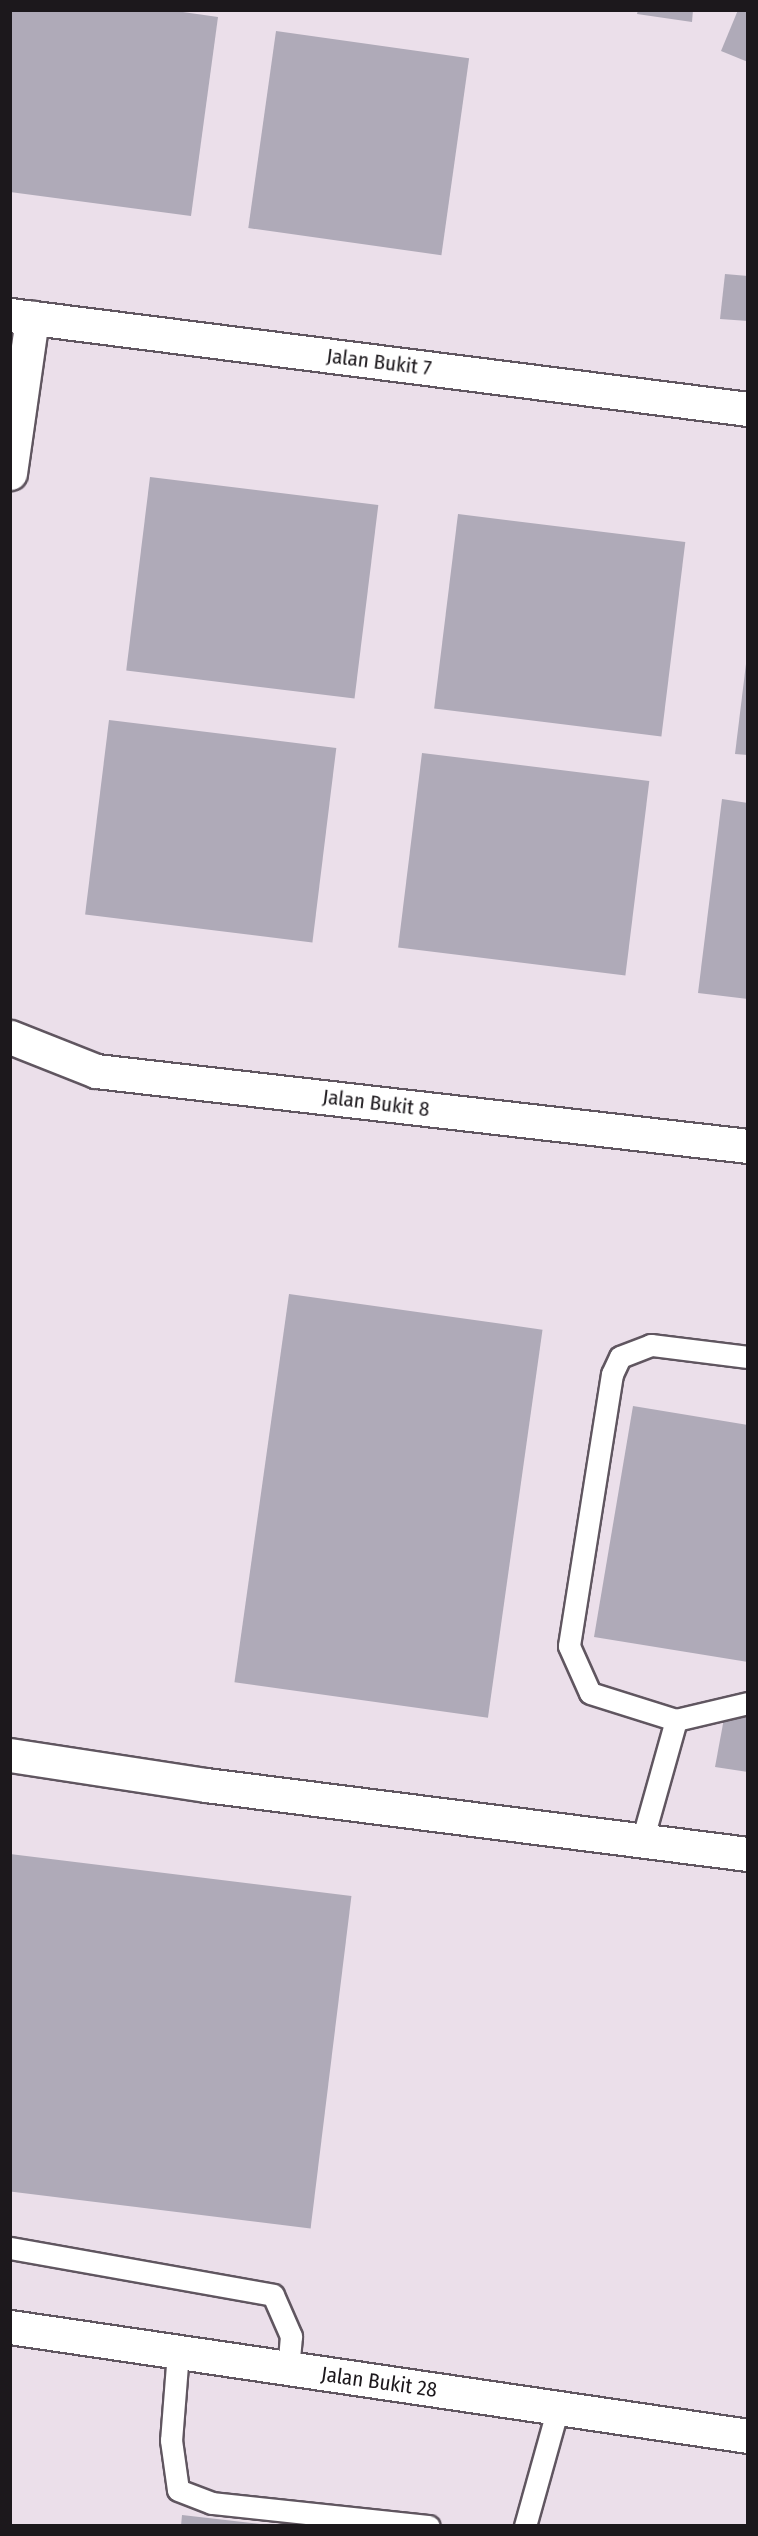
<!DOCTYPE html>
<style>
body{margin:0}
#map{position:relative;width:758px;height:2536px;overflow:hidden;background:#ebdfea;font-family:"Fira Sans Condensed",sans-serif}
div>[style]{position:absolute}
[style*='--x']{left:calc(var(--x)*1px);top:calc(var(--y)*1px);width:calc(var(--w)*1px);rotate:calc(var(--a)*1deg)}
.building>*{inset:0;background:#afaab8;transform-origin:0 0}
.roads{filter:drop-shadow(2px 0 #605660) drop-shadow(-2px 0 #605660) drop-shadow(0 2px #605660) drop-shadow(0 -2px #605660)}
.service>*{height:21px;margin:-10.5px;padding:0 10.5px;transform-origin:10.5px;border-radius:10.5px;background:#fff}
.minor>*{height:33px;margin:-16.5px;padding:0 16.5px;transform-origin:16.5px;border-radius:16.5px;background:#fff}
span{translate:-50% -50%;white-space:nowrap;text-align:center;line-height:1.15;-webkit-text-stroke:4.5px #fff;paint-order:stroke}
.street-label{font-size:21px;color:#1c181c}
.frame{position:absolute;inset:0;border:12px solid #1c181c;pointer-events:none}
</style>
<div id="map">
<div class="building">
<div style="clip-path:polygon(10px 10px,169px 10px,218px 17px,191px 216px,10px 192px)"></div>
<div style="clip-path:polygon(638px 10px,693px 10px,692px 22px,637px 14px)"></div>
<div style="clip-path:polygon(738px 10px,748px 10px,748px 62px,721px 51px)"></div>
<div style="left:276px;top:31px;width:195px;height:199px;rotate:8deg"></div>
<div style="clip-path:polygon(725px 274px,748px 276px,748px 321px,720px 319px)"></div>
<div style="left:150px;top:477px;width:230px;height:195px;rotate:7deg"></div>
<div style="left:458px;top:514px;width:229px;height:196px;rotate:7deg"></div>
<div style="clip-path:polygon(746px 664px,748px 664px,748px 755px,735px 754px)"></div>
<div style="left:109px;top:720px;width:229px;height:196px;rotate:7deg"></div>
<div style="left:422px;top:753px;width:229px;height:196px;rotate:7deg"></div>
<div style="clip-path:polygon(722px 799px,748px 803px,748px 999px,698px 993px)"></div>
<div style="left:289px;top:1294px;width:256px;height:392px;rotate:8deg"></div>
<div style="clip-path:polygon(633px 1406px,748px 1425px,748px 1662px,594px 1637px)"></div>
<div style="clip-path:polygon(725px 1713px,748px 1717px,748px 1772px,715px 1767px)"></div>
<div style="left:10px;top:1854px;width:344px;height:335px;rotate:7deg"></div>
<div style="clip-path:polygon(182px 2515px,260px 2524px,260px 2526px,181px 2526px)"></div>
</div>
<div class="roads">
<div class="service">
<div style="--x:748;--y:1357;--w:98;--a:-172.9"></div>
<div style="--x:651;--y:1345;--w:33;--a:159"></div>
<div style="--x:620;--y:1357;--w:19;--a:115"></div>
<div style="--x:612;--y:1374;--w:275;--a:99"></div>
<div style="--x:569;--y:1646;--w:51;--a:65.9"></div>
<div style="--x:590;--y:1693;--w:90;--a:17.4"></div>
<div style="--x:676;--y:1720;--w:74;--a:-13.3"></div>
<div style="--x:642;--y:1841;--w:126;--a:-74.3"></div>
<div style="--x:10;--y:2248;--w:267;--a:10.1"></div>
<div style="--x:273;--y:2295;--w:45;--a:66.3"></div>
<div style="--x:291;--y:2336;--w:32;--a:95"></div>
<div style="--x:178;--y:2352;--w:88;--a:94.5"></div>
<div style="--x:171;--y:2440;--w:50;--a:82"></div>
<div style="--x:178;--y:2490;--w:36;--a:21"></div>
<div style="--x:212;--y:2503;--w:218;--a:6.1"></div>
<div style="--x:525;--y:2526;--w:123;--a:-74.4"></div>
</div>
<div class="minor">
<div style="--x:10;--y:315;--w:744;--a:7.26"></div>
<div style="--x:10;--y:473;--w:157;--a:-81.9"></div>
<div style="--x:10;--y:1037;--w:92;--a:21.6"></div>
<div style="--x:96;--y:1071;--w:656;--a:6.56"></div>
<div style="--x:10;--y:1755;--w:198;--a:8.7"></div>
<div style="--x:206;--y:1785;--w:546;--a:7.26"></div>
<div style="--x:10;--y:2327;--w:746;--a:8.4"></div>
</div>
</div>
<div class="street-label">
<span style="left:379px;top:362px;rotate:7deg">Jalan Bukit 7</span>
<span style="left:376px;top:1103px;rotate:7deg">Jalan Bukit 8</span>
<span style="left:379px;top:2382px;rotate:8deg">Jalan Bukit 28</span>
</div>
<div class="frame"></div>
</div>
